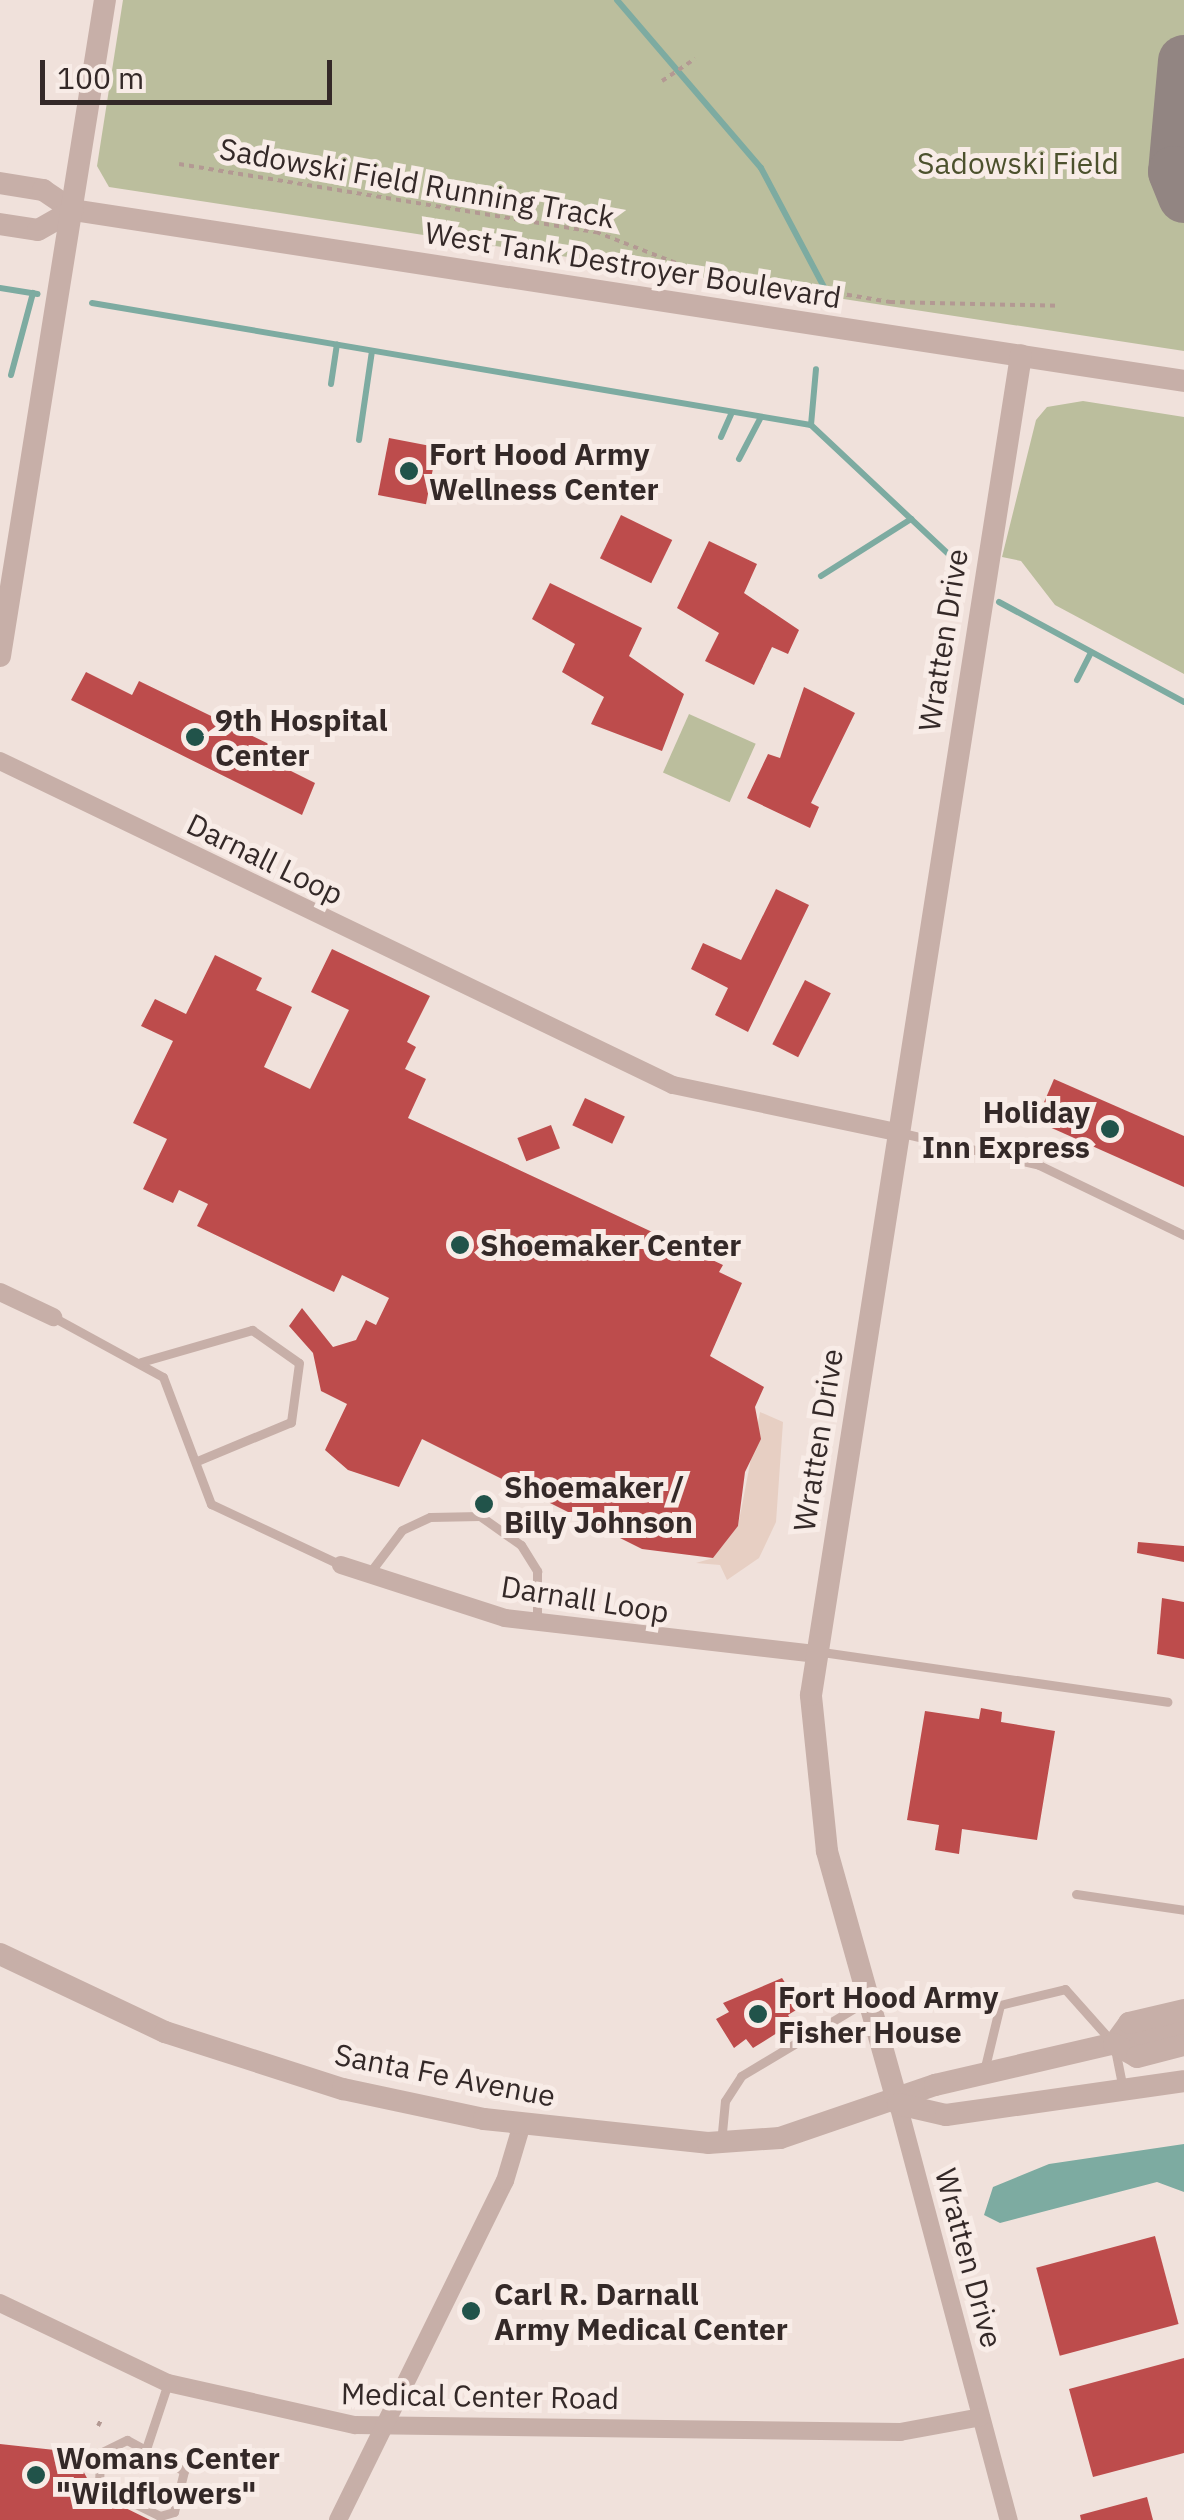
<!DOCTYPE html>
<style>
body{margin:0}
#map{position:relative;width:1184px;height:2520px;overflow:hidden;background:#f0e1db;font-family:"IBM Plex Sans",sans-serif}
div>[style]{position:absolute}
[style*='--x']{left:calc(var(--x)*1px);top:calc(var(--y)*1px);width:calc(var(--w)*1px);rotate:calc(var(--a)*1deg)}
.green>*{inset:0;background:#bbbe9d;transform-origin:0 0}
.plaza>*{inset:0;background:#e7cfc3}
.water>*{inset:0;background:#7daba1}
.stream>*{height:6px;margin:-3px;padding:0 3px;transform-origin:3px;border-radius:3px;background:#7daba1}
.taxiway>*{height:52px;margin:-26px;padding:0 26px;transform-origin:26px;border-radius:26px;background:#928582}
.building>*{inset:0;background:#bd4c4c;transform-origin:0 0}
.path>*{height:4px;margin-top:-2px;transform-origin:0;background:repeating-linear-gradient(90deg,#b39993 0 5px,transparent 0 10px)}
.service>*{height:9px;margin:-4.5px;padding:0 4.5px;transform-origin:4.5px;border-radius:4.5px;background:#c7afa8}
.minor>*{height:18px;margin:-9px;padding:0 9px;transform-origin:9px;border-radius:9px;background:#c7afa8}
.tertiary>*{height:22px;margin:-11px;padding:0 11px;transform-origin:11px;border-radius:11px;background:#c7afa8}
.dots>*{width:28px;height:28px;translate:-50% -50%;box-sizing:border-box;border:5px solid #f8ece7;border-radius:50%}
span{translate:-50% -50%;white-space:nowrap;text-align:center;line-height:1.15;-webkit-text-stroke:10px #f8ece7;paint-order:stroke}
.park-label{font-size:30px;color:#4c512d}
.street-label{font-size:30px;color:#342928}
.poi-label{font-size:30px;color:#342928;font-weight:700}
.left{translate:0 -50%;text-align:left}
.right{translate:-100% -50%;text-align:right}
.scale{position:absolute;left:40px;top:60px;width:292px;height:45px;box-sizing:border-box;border:5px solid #342928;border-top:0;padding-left:12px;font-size:30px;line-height:35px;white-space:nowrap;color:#342928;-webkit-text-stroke:8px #f8ece7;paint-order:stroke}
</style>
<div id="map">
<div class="green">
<div style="clip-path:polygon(123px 0,1184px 0,1184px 351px,109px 187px,97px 166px)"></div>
<div style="clip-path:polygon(1083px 401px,1184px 417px,1184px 674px,1055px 605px,1021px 561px,1002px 557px,1036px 420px,1047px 407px)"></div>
<div style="left:689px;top:714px;width:73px;height:64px;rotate:24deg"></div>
</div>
<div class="plaza">
<div style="clip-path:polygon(760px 1412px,783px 1422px,776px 1522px,759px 1558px,727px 1580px,720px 1565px,696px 1563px,713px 1558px,738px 1526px)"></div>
</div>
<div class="water">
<div style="clip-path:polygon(1184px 2144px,1184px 2192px,1157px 2182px,1000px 2223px,984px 2215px,993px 2187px,1049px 2164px)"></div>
</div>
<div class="stream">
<div style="--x:617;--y:0;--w:221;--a:49.4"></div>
<div style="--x:761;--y:168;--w:137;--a:62.1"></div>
<div style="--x:0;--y:288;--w:38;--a:9"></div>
<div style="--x:92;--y:303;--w:729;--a:9.63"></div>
<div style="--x:811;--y:425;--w:204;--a:43.2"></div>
<div style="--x:11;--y:375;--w:85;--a:-75"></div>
<div style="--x:331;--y:384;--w:40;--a:-81.5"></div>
<div style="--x:811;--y:425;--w:56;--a:-84.9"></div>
<div style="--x:721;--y:437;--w:27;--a:-66"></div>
<div style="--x:359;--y:440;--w:90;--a:-81.7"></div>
<div style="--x:739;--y:459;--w:47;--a:-62.4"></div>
<div style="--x:821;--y:576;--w:107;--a:-32.3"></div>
<div style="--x:999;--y:602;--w:210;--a:28.4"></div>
<div style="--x:1077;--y:680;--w:31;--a:-63"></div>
</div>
<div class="taxiway">
<div style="--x:1184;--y:61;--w:111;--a:95.1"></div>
<div style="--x:1174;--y:172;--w:27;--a:68"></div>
</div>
<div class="building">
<div style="left:389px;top:438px;width:49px;height:58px;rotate:11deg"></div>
<div style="left:621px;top:515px;width:57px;height:48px;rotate:26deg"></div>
<div style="clip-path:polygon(709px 541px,757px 564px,744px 593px,799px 630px,788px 654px,772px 647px,754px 685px,705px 661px,719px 633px,677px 608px)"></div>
<div style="clip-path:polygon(550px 583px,642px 628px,629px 656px,684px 694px,662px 751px,591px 724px,604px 697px,562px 672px,575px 644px,532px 619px)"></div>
<div style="clip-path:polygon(86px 672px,132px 695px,139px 681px,275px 747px,269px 760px,315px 783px,302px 815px,71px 700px)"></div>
<div style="clip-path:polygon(804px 687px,855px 713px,811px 803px,819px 807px,810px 828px,747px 798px,768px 754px,780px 758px)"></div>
<div style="clip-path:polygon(776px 889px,809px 905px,748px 1032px,715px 1015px,728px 988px,691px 969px,703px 943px,741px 960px)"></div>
<div style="clip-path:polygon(332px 949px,430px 996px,407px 1042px,416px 1047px,405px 1069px,426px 1079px,408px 1118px,723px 1265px,719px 1272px,742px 1283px,710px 1356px,764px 1387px,755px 1407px,761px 1439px,745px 1472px,738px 1526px,713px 1558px,642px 1549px,422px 1439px,399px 1487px,348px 1470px,325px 1450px,347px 1404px,321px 1391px,313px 1353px,289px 1326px,302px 1308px,333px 1347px,356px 1340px,366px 1320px,376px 1325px,389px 1298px,342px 1275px,334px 1292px,197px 1226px,208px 1204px,179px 1190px,173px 1203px,143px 1189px,167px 1139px,133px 1123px,173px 1041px,141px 1026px,155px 999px,186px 1014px,215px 955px,262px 978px,256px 990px,292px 1007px,264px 1067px,310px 1089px,349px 1010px,311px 992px)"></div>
<div style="left:805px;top:980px;width:29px;height:72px;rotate:27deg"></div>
<div style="clip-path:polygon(1054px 1079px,1184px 1136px,1184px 1187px,1036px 1121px)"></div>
<div style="left:585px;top:1098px;width:44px;height:30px;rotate:25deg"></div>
<div style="left:551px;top:1125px;width:25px;height:36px;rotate:69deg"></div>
<div style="clip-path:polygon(1138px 1542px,1184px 1546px,1184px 1562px,1137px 1553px)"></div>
<div style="clip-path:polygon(1162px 1598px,1184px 1602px,1184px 1659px,1157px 1654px)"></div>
<div style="clip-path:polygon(981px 1708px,1002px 1712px,1001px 1722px,1055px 1731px,1037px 1840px,962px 1829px,959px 1854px,935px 1850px,939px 1825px,907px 1820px,925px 1711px,979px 1719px)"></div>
<div style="clip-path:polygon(782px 1978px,801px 2007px,788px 2015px,793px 2023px,753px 2048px,746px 2039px,734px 2048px,716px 2019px,729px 2012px,723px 2003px)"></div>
<div style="left:1155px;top:2236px;width:91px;height:123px;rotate:75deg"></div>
<div style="clip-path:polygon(1184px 2358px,1184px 2453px,1093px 2477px,1069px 2389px)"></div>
<div style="clip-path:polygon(0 2444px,73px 2452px,95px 2493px,150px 2520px,0 2520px)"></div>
<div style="clip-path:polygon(1147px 2497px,1153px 2520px,1081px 2520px,1080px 2515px)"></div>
</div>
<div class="path">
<div style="--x:662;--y:81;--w:40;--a:-34"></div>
<div style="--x:179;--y:164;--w:423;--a:9.3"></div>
<div style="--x:596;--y:232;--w:100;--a:21.2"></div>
<div style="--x:689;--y:268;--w:204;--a:9.6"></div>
<div style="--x:890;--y:302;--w:170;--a:1.3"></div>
<div style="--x:98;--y:2426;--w:9;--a:-63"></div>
</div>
<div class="service">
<div style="--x:902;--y:1133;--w:141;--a:13.1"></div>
<div style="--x:1039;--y:1165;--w:161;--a:25.8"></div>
<div style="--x:53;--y:1317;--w:125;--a:28.6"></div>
<div style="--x:163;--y:1377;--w:136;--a:69.3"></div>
<div style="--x:211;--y:1504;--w:144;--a:25.1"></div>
<div style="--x:141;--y:1362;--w:116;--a:-16.1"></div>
<div style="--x:252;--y:1330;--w:57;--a:35.1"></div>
<div style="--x:299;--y:1363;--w:60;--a:97.7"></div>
<div style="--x:291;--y:1422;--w:102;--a:157.5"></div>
<div style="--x:368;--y:1575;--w:56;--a:-52.9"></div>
<div style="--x:402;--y:1530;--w:31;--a:-25"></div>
<div style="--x:430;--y:1517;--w:50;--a:-1.1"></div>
<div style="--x:480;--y:1516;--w:50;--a:35.3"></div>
<div style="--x:521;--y:1545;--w:31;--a:58"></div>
<div style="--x:537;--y:1571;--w:52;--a:90"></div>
<div style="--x:822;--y:1652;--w:349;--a:8.2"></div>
<div style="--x:1076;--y:1894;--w:109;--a:8.4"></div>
<div style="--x:984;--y:2071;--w:68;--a:-76.4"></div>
<div style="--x:1000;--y:2005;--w:67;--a:-13.8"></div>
<div style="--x:1065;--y:1989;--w:74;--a:48.3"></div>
<div style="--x:1114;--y:2044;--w:46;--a:78.7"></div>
<div style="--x:721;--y:2143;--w:42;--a:-84.6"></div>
<div style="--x:725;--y:2101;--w:30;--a:-57"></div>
<div style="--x:741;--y:2076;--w:148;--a:-30.9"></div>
<div style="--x:127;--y:2440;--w:65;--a:28.5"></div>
<div style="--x:184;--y:2471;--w:42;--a:103.7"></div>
<div style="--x:174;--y:2512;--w:15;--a:164"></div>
<div style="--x:160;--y:2516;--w:68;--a:-153.8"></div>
<div style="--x:99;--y:2486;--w:33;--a:-88"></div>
<div style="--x:100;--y:2453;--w:30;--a:-26"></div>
<div style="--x:146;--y:2449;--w:70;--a:-71.6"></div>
</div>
<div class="minor">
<div style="--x:0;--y:761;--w:747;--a:25.71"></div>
<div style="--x:673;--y:1085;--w:228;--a:11.9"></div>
<div style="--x:0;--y:1292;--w:59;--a:25.3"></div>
<div style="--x:341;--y:1565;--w:172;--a:17.9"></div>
<div style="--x:505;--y:1618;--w:312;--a:6.6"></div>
<div style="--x:898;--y:2104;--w:431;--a:75.1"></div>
<div style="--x:0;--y:2303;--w:186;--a:25.5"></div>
<div style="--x:168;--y:2383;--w:192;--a:12.7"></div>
<div style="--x:355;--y:2425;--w:545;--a:0.74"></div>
<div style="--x:900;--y:2432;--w:82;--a:-10.5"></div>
<div style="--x:338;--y:2520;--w:378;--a:-63.8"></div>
<div style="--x:505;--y:2181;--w:59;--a:-73.4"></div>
</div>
<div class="tertiary">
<div style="--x:0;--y:183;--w:44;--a:9.2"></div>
<div style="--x:43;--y:190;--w:36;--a:34"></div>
<div style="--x:73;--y:210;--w:1124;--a:8.75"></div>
<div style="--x:0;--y:224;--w:38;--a:9"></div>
<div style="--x:38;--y:230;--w:40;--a:-29.7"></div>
<div style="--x:0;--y:656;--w:664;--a:-80.91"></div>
<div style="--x:0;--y:1954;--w:183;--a:25.3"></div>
<div style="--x:165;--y:2032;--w:187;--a:17.8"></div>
<div style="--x:343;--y:2089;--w:144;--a:12"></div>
<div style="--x:484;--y:2119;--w:225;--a:6.1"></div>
<div style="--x:708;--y:2143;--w:72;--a:-4"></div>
<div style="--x:780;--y:2138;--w:164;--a:-18.9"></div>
<div style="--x:935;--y:2085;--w:256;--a:-13.1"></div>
<div style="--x:1114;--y:2044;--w:26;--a:-54"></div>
<div style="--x:1129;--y:2023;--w:57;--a:-13.3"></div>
<div style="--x:1114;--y:2044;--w:26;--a:29"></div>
<div style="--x:1137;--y:2057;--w:49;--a:-14.3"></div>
<div style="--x:898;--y:2104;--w:263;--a:-105.7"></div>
<div style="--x:827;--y:1851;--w:157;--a:-95.9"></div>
<div style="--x:811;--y:1695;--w:1356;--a:-81.09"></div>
<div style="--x:898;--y:2104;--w:49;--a:12.9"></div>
<div style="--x:946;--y:2115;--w:240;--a:-8.1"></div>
</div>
<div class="dots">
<div style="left:409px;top:471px;background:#21534a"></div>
<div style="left:195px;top:737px;background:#21534a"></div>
<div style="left:1110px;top:1129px;background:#21534a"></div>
<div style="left:460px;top:1245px;background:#21534a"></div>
<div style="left:484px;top:1504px;background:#21534a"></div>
<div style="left:758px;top:2014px;background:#21534a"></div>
<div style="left:471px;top:2311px;background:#21534a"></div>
<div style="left:36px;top:2475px;background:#21534a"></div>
</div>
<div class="park-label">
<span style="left:1018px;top:163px">Sadowski Field</span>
</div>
<div class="street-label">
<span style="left:417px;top:183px;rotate:10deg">Sadowski Field Running Track</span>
<span style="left:633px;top:265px;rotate:9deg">West Tank Destroyer Boulevard</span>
<span style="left:943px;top:640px;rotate:-81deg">Wratten Drive</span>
<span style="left:265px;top:859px;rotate:26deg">Darnall Loop</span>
<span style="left:818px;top:1440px;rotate:-81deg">Wratten Drive</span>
<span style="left:585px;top:1599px;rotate:9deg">Darnall Loop</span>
<span style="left:445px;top:2075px;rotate:11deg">Santa Fe Avenue</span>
<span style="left:969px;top:2258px;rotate:75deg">Wratten Drive</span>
<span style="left:480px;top:2396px;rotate:1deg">Medical Center Road</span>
</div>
<div class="poi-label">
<span class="left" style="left:429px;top:471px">Fort Hood Army<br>Wellness Center</span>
<span class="left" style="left:215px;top:737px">9th Hospital<br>Center</span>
<span class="right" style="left:1090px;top:1129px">Holiday<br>Inn Express</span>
<span class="left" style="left:480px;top:1245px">Shoemaker Center</span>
<span class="left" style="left:504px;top:1504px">Shoemaker /<br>Billy Johnson</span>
<span class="left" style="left:778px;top:2014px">Fort Hood Army<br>Fisher House</span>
<span class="left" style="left:494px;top:2311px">Carl R. Darnall<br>Army Medical Center</span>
<span class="left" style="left:56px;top:2475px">Womans Center<br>"Wildflowers"</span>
</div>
<div class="scale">100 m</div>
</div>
